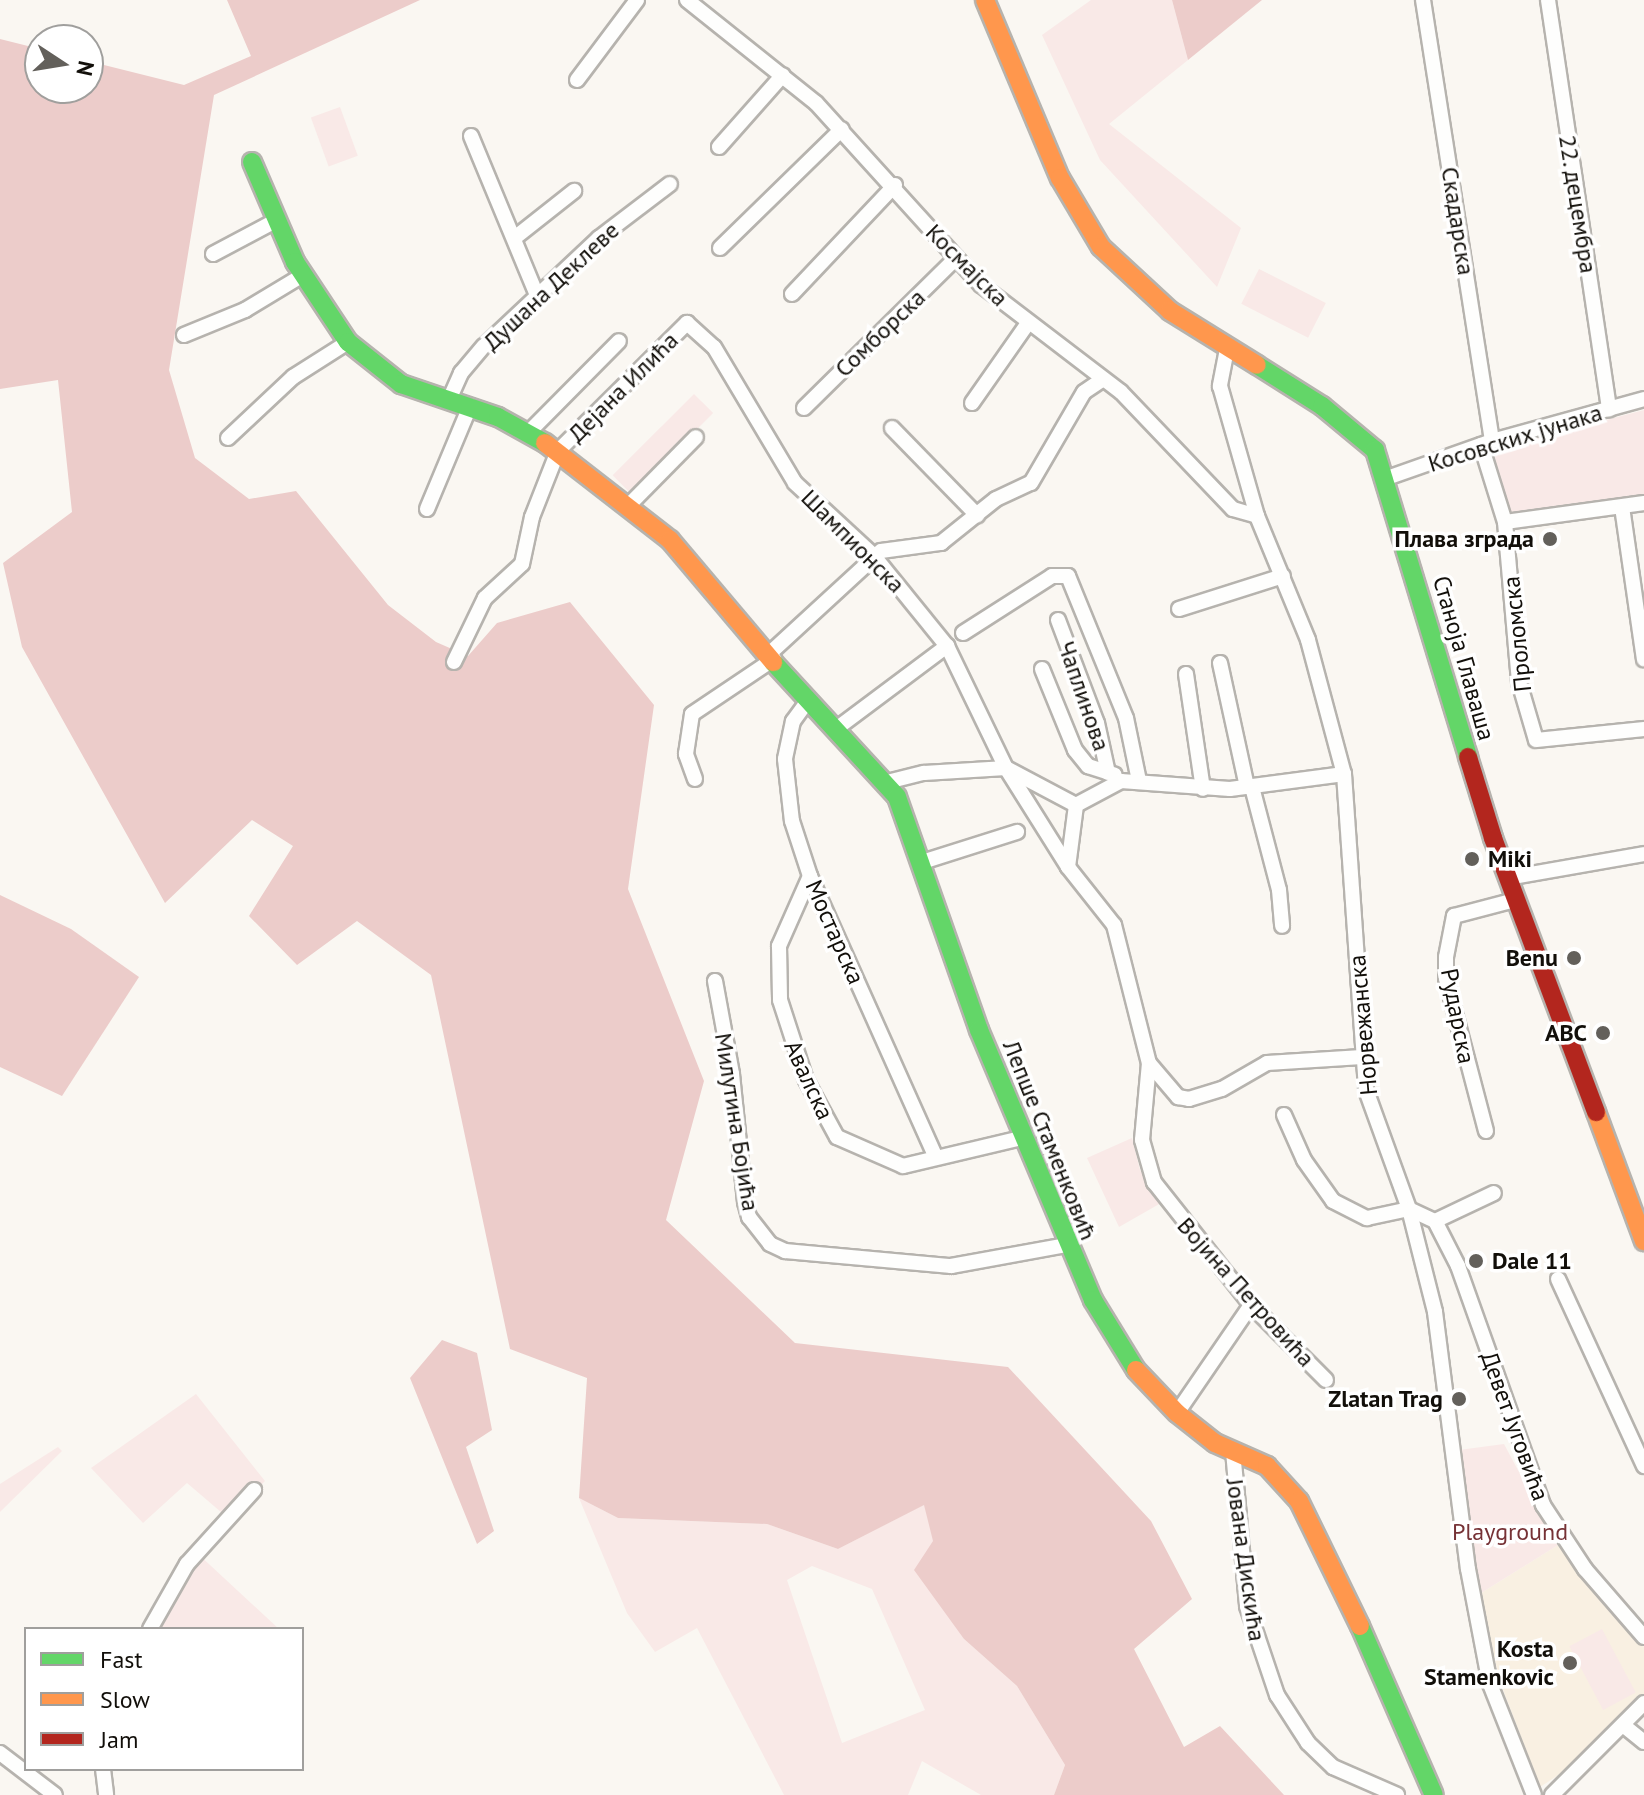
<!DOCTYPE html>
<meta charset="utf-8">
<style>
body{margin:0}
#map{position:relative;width:1644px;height:1795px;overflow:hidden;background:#faf7f2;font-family:"PT Sans",sans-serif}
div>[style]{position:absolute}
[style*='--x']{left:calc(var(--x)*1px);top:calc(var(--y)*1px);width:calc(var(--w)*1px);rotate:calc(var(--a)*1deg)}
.built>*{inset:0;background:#f9f0e2}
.green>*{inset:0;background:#f9e9e7;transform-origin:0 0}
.forest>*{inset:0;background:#ecccca}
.roads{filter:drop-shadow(2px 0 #b6b3ae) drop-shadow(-2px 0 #b6b3ae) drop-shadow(0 2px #b6b3ae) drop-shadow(0 -2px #b6b3ae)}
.street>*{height:14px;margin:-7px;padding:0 7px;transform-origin:7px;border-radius:7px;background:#fefefd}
.fast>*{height:18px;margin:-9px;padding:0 9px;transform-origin:9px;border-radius:9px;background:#63d668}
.slow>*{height:18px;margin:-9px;padding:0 9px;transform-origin:9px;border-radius:9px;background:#ff974d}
.jam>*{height:18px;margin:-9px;padding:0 9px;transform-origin:9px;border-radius:9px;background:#b3261e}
.dots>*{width:22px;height:22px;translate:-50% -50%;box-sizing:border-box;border:4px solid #fff;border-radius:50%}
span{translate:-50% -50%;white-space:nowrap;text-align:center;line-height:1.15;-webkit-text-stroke:7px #fff;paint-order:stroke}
.street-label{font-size:24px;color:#120f0a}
.poi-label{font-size:24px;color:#120f0a;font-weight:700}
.right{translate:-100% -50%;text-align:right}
.left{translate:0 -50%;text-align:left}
.park-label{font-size:24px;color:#763236}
.legend{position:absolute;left:24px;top:1627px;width:280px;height:144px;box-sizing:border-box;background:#fff;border:2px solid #a09f9d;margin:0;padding:10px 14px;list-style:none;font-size:24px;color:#120f0a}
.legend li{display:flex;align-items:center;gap:16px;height:40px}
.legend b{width:40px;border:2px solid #a09f9d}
.north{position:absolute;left:24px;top:24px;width:80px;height:80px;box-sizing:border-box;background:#fff;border:2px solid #a09f9d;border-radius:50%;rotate:102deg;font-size:22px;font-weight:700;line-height:32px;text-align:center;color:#120f0a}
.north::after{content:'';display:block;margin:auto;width:28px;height:36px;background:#63605b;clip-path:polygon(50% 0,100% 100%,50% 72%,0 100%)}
</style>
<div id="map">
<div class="built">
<div style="clip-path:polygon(1558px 1545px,1644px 1647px,1644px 1694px,1563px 1772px,1540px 1787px,1499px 1679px,1481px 1593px)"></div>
</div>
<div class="green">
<div style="clip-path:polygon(1091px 0,1172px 0,1188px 60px,1109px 124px,1241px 228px,1217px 287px,1100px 160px,1042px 35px)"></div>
<div style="left:340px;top:107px;width:52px;height:31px;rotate:70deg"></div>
<div style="left:1259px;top:269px;width:75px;height:39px;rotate:27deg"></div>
<div style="left:694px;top:394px;width:27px;height:115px;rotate:45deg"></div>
<div style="clip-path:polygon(1644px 410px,1644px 496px,1509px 517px,1493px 450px)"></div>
<div style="clip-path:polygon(1132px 1138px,1140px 1170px,1161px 1203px,1119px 1227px,1087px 1158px)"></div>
<div style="clip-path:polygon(196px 1394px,265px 1481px,228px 1518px,187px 1483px,143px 1523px,91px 1468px)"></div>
<div style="clip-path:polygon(1504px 1444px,1558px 1545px,1481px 1593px,1459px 1450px)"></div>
<div style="clip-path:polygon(58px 1447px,62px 1451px,0 1512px,0 1484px)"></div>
<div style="clip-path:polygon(evenodd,579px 1498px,618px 1518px,767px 1524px,838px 1549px,925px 1504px,964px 1639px,1017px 1686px,1065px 1765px,1054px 1795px,981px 1795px,922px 1761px,908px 1795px,784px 1795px,697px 1628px,655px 1652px,627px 1613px,579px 1498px,812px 1566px,872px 1589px,925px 1710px,842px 1743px,787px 1580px,812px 1566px)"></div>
<div style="clip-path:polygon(196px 1552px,279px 1629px,157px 1629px)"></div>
<div style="left:1602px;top:1629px;width:72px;height:37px;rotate:62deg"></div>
</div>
<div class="forest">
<div style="clip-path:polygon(227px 0,420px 0,214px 95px,169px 370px,195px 458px,249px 499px,296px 491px,388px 605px,436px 642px,468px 656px,497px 623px,570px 602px,654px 705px,628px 889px,704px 1081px,666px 1220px,795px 1343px,1008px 1367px,1151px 1521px,1192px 1599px,1134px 1649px,1184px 1747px,1220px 1726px,1284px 1795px,1054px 1795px,1065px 1765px,1017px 1686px,964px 1639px,914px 1570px,933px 1541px,924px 1505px,838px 1549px,767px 1524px,618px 1518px,579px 1498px,587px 1378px,510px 1349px,431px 975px,357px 921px,297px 965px,249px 916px,293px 846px,252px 820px,165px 903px,22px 647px,3px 563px,72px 512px,58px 380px,0 389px,0 39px,40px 49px,40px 88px,88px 88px,88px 61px,184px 85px,251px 56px)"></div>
<div style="clip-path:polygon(1172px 0,1262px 0,1188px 60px)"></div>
<div style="clip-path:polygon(0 895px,71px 929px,139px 977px,62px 1096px,0 1067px)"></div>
<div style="clip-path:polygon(442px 1340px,477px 1353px,492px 1430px,466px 1447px,494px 1531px,477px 1544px,410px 1378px)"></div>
</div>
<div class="roads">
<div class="street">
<div style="--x:687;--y:0;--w:165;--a:38.6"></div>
<div style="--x:816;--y:103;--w:246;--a:47.8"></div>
<div style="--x:981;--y:285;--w:176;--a:37.4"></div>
<div style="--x:1121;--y:392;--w:162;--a:46.3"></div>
<div style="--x:1233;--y:509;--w:25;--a:16"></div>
<div style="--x:1423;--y:0;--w:446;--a:81.1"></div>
<div style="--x:1548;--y:0;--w:414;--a:81.5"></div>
<div style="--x:577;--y:80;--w:100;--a:-53.1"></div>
<div style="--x:471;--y:136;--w:175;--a:67.5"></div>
<div style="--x:719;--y:147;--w:96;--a:-48.4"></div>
<div style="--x:517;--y:236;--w:73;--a:-38.3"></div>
<div style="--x:720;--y:248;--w:170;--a:-44.3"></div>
<div style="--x:213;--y:254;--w:72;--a:-28"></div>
<div style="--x:792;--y:294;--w:150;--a:-46.6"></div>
<div style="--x:184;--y:335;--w:66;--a:-22.3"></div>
<div style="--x:245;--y:310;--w:68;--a:-31.1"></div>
<div style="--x:1227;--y:349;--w:38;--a:101"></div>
<div style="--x:1220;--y:386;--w:135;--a:74.1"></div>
<div style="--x:1257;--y:516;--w:134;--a:67.6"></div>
<div style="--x:1308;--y:640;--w:139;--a:75"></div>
<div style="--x:1344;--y:774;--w:317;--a:86"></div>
<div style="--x:1366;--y:1090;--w:127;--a:70.1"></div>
<div style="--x:1409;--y:1209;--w:106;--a:75.8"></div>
<div style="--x:1435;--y:1312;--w:259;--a:82.7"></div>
<div style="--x:1468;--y:1569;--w:117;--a:79.2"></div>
<div style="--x:1490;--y:1684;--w:119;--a:68.4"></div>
<div style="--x:449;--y:400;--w:30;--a:-66"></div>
<div style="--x:461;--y:373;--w:35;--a:-50"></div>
<div style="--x:484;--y:346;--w:158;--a:-43.2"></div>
<div style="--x:599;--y:238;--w:89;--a:-37.3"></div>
<div style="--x:972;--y:403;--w:98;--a:-55"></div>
<div style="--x:804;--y:408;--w:214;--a:-44.6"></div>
<div style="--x:892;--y:428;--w:122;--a:45.7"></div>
<div style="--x:528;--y:433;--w:129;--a:-45.3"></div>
<div style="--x:228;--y:438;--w:89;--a:-43.2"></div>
<div style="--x:293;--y:377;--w:65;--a:-32.5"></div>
<div style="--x:1481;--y:445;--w:81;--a:72.7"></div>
<div style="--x:1387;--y:478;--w:111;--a:-19.4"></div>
<div style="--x:1492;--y:441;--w:158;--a:-15.4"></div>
<div style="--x:1644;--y:503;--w:140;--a:172.2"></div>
<div style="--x:1505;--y:522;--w:161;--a:85"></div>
<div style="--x:1519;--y:682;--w:60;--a:73.7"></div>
<div style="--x:1536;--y:740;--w:109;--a:-5.8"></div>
<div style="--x:627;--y:507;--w:98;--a:-45.4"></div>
<div style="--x:1622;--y:507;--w:154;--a:81.8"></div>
<div style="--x:427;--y:509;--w:112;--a:-67.3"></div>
<div style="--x:1179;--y:609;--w:109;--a:-17.6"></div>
<div style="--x:1058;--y:620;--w:110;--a:69.3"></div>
<div style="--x:1097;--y:723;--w:51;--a:77.6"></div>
<div style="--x:963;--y:633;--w:106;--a:-32.6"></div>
<div style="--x:1052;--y:576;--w:16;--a:0"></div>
<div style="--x:1068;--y:576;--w:153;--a:67.8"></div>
<div style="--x:1126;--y:718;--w:64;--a:78.3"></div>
<div style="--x:769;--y:654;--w:152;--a:-42.6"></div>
<div style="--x:881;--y:551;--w:61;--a:-7.6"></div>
<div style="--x:941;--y:543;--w:70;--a:-38.7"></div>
<div style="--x:996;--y:499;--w:38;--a:-25"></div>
<div style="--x:1031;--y:483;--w:105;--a:-59.8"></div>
<div style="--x:1084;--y:392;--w:23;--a:-34"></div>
<div style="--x:454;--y:662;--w:71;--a:-64.2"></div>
<div style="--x:485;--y:598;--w:50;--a:-42.6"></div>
<div style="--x:522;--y:564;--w:48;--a:-78"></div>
<div style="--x:532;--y:517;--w:71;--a:-68.5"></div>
<div style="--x:558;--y:451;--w:182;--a:-44.8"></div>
<div style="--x:687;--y:323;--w:36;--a:42"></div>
<div style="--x:714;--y:347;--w:158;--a:59.2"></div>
<div style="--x:795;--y:483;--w:108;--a:42.7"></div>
<div style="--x:874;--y:556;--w:116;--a:51"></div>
<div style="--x:947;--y:646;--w:136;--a:64.2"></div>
<div style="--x:1006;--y:768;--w:117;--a:57.9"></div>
<div style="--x:1068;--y:867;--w:74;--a:51.6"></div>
<div style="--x:1114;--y:925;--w:142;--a:75.8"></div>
<div style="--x:1149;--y:1063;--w:77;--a:95.2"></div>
<div style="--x:1142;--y:1140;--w:44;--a:74.1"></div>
<div style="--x:1154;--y:1182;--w:157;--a:51.7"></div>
<div style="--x:1251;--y:1305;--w:106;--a:45"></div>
<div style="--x:1220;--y:663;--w:127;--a:77.7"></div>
<div style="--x:1042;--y:669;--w:87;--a:67.8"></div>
<div style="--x:1075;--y:750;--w:21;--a:51"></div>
<div style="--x:1088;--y:766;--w:28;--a:18"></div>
<div style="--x:1186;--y:674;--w:116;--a:81.6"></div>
<div style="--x:807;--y:702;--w:24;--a:126"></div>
<div style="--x:793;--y:721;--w:39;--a:102"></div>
<div style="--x:785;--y:759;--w:62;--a:83.6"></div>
<div style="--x:792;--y:821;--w:58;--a:71.9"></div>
<div style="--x:810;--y:876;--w:306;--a:65.9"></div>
<div style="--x:836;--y:729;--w:139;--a:-36.8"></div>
<div style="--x:695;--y:779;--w:27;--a:-110"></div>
<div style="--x:686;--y:754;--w:40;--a:-81.5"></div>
<div style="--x:692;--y:714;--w:99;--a:-33.9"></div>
<div style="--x:887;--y:782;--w:38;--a:-14"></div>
<div style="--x:924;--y:773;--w:82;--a:-3.5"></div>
<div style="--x:1006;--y:768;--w:79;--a:27.9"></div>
<div style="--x:1076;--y:805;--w:51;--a:-28.1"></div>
<div style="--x:1121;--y:781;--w:109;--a:4.2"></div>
<div style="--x:1230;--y:789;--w:115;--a:-7.5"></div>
<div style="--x:1252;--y:787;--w:106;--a:75.3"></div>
<div style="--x:1279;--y:890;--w:36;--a:85"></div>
<div style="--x:919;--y:863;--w:103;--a:-17.6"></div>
<div style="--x:1068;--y:867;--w:63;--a:-82.6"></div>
<div style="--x:810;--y:876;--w:77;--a:113.9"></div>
<div style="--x:779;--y:946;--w:54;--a:88.9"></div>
<div style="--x:780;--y:1000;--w:84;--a:72"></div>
<div style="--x:806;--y:1080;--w:65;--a:61.5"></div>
<div style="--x:837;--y:1137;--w:72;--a:23.7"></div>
<div style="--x:903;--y:1166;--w:126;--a:-13.3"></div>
<div style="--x:1508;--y:878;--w:138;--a:-10"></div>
<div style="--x:715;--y:981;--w:95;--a:79.6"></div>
<div style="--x:732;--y:1074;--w:129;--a:84.2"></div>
<div style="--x:745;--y:1202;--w:16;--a:75"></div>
<div style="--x:749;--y:1217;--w:34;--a:52"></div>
<div style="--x:770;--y:1244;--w:17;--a:25"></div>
<div style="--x:785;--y:1251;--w:167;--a:5.2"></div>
<div style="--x:951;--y:1266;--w:118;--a:-10.3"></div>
<div style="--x:1149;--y:1063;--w:45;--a:49.5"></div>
<div style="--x:1178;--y:1097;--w:11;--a:10"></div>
<div style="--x:1189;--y:1099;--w:34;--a:-17"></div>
<div style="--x:1222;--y:1089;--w:52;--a:-30"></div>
<div style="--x:1267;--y:1063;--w:95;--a:-3.6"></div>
<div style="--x:1284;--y:1115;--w:49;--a:66"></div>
<div style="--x:1304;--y:1160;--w:50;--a:54.7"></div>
<div style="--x:1333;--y:1201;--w:38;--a:27"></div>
<div style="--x:1367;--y:1218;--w:43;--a:-12.1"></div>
<div style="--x:1409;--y:1209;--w:29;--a:25"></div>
<div style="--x:1435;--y:1221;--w:51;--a:62.9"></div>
<div style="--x:1458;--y:1266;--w:254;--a:70.4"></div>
<div style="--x:1543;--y:1505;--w:77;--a:56.7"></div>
<div style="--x:1585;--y:1569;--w:90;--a:49.1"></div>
<div style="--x:1486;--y:1131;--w:158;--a:-104.7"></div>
<div style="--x:1446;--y:978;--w:21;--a:-90"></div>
<div style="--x:1446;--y:957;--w:42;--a:-79"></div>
<div style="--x:1454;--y:916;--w:63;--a:-14.7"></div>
<div style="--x:1435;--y:1221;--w:65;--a:-25.4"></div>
<div style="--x:1558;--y:1279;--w:206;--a:65.3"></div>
<div style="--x:1177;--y:1413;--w:131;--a:-55.6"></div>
<div style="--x:1233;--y:1451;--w:156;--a:84.8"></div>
<div style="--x:1247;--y:1606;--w:94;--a:71.4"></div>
<div style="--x:1277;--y:1695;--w:57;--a:57.1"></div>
<div style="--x:1308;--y:1743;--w:35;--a:44"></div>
<div style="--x:1333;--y:1767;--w:70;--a:23.6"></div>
<div style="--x:150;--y:1629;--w:75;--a:-60.4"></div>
<div style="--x:187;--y:1564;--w:100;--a:-47.8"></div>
<div style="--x:1623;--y:1725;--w:27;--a:39"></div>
<div style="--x:0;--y:1753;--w:69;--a:37.4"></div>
<div style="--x:103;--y:1769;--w:26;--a:83"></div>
<div style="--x:1552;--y:1795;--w:130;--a:-45"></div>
</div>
<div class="fast">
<div style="--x:252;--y:162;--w:109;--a:66.7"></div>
<div style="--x:295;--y:262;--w:96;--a:56.5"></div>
<div style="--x:348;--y:342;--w:68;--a:38.4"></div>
<div style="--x:401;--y:384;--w:102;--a:18.8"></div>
<div style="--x:498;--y:417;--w:54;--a:29"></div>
<div style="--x:1257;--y:365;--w:77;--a:32.2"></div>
<div style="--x:1322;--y:406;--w:69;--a:39.7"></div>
<div style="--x:1375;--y:450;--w:321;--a:73.1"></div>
<div style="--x:773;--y:662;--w:183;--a:47.4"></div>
<div style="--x:897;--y:797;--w:247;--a:70.6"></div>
<div style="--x:979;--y:1030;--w:293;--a:67.1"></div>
<div style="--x:1093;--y:1300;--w:82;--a:58.4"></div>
<div style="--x:1360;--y:1626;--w:184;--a:66.4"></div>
</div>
<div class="slow">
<div style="--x:985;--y:0;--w:193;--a:67.2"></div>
<div style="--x:1060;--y:178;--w:80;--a:59.3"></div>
<div style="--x:1101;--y:247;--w:94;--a:42.8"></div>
<div style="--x:1170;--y:311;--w:102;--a:31.8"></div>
<div style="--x:545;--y:443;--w:158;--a:37.8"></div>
<div style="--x:670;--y:540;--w:160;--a:49.8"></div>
<div style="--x:1596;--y:1112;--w:138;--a:69.6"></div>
<div style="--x:1136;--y:1370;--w:59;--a:46.4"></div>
<div style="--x:1177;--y:1413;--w:48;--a:38.3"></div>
<div style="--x:1215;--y:1443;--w:57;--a:23.9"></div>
<div style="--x:1267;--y:1466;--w:47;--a:47.6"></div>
<div style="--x:1299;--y:1501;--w:139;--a:64"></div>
</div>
<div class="jam">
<div style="--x:1468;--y:757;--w:85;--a:72.8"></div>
<div style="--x:1493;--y:838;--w:293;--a:69.4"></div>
</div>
</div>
<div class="dots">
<div style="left:1550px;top:539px;background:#63605b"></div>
<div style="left:1472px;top:859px;background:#63605b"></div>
<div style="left:1574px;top:958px;background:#63605b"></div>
<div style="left:1603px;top:1033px;background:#63605b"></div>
<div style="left:1476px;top:1261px;background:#63605b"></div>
<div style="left:1459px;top:1399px;background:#63605b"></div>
<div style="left:1570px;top:1663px;background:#63605b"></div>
</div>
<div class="street-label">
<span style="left:1578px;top:204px;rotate:81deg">22. децембра</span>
<span style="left:1458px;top:221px;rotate:81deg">Скадарска</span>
<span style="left:967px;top:265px;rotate:45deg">Космајска</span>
<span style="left:551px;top:286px;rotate:-43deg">Душана Деклеве</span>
<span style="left:880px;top:333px;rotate:-44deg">Сомборска</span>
<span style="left:623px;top:387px;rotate:-45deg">Дејана Илића</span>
<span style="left:1515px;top:438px;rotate:-17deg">Косовских јунака</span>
<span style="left:853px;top:541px;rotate:45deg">Шампионска</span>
<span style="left:1517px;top:634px;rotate:-96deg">Проломска</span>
<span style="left:1464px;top:658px;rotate:74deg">Станоја Главаша</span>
<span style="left:1084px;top:696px;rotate:71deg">Чаплинова</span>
<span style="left:835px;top:932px;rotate:66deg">Мостарска</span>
<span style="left:1458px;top:1016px;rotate:79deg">Рударска</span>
<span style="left:1363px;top:1025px;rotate:-95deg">Норвежанска</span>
<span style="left:809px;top:1080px;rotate:65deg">Авалска</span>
<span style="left:737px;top:1122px;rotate:81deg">Милутина Бојића</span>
<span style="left:1050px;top:1140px;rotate:68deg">Лепше Стаменковић</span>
<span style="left:1246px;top:1292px;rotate:48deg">Војина Петровића</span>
<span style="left:1515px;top:1426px;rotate:70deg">Девет Југовића</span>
<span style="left:1246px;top:1560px;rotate:82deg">Јована Дискића</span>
</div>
<div class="poi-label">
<span class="right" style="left:1534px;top:539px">Плава зграда</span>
<span class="left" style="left:1488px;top:859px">Miki</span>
<span class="right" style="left:1558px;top:958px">Benu</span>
<span class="right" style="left:1587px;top:1033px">ABC</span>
<span class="left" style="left:1492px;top:1261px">Dale 11</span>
<span class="right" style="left:1443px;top:1399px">Zlatan Trag</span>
<span class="right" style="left:1554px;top:1663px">Kosta<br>Stamenkovic</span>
</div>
<div class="park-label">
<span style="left:1510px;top:1532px">Playground</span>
</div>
<ul class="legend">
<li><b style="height:10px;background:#63d668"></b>Fast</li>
<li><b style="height:10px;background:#ff974d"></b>Slow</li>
<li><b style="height:10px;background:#b3261e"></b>Jam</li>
</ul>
<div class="north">N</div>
</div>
